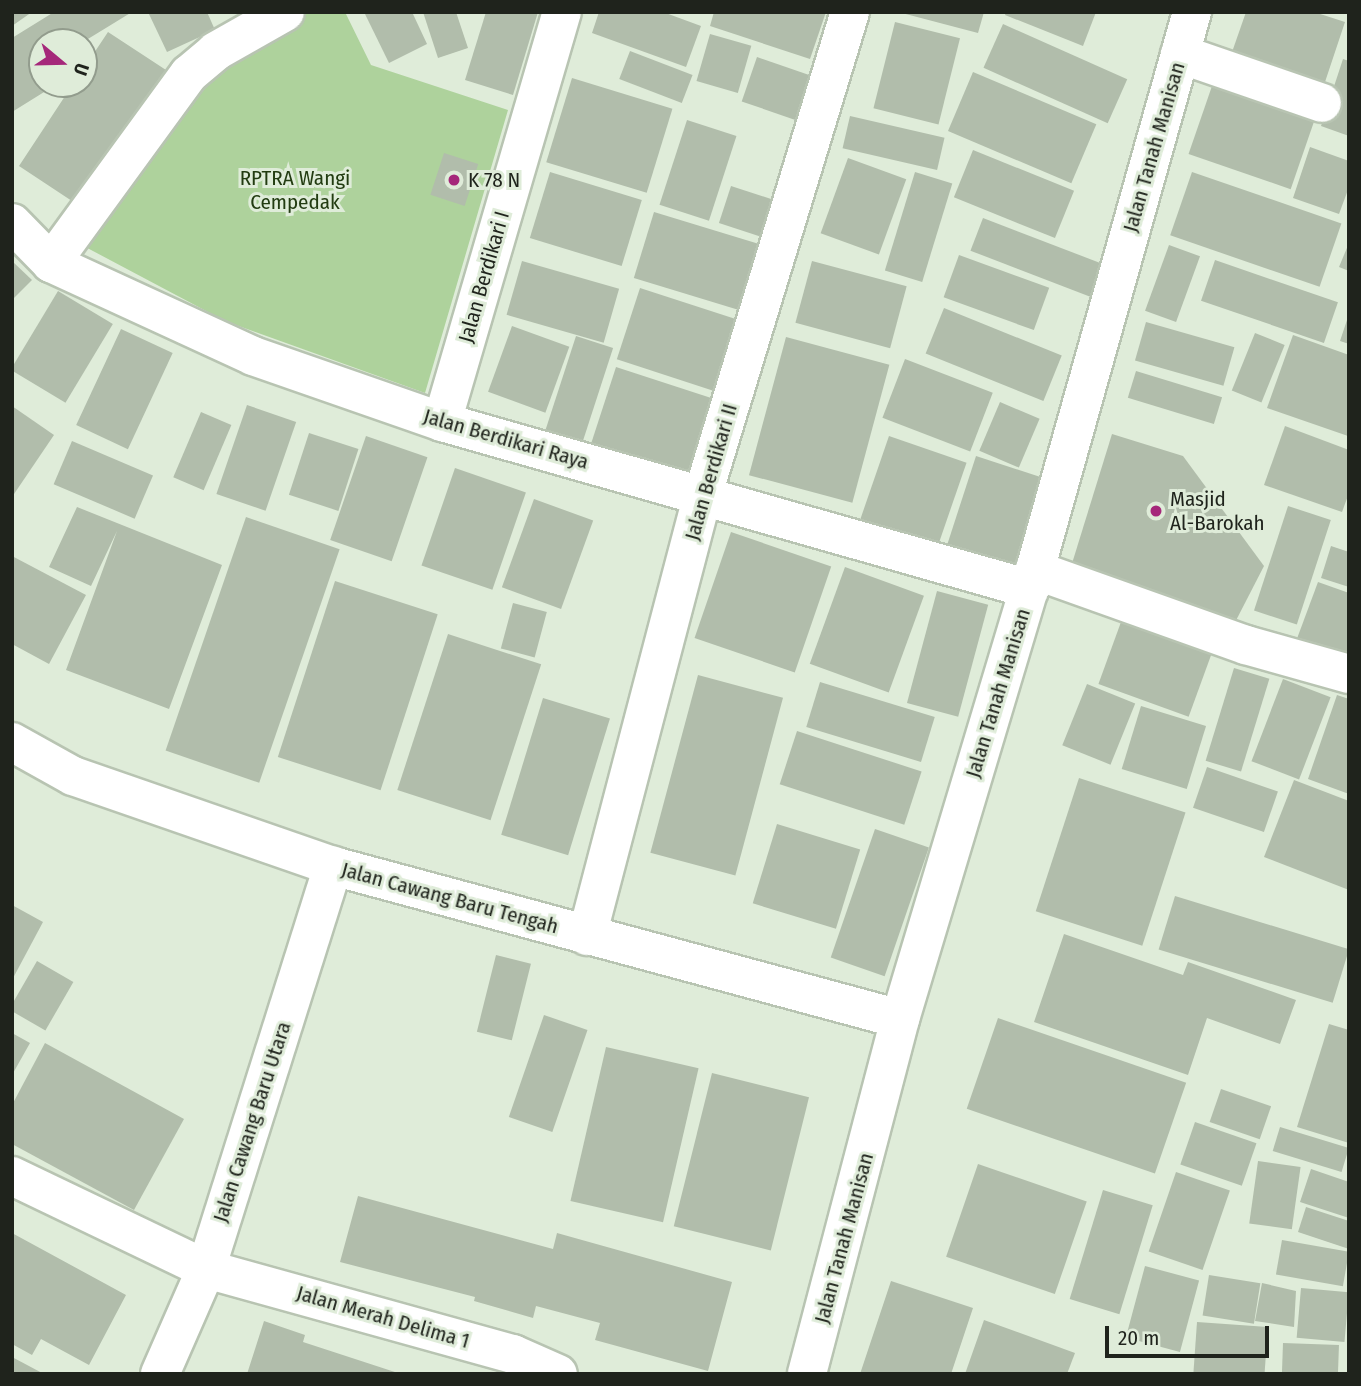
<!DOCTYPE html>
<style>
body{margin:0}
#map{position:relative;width:1361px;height:1386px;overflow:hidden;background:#dfecd9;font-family:"Fira Sans Condensed",sans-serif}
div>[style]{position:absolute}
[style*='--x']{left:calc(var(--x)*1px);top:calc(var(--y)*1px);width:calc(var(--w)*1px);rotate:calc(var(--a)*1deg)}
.green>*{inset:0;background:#aed29c}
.building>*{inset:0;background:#b1bdab;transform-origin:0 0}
.roads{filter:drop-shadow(2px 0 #b8c4b2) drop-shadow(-2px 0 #b8c4b2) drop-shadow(0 2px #b8c4b2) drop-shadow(0 -2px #b8c4b2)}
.street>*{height:38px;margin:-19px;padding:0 19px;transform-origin:19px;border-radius:19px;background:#fff}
.secondary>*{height:38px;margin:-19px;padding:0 19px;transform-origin:19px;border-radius:19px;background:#fff}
.dots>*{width:19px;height:19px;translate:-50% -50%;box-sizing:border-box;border:4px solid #dfecd9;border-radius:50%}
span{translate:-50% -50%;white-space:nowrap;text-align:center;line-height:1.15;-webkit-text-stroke:6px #dfecd9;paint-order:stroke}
.street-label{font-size:21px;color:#1f231c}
.park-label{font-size:21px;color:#223c11}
.poi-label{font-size:21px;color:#1f231c}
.left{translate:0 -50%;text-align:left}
.frame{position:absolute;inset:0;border:14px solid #1f231c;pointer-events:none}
.north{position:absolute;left:28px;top:28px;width:70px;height:70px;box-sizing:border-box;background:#dfecd9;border:2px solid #929c8d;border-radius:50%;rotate:109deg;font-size:19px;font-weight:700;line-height:28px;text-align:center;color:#1f231c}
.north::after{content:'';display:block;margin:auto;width:24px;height:32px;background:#a5287a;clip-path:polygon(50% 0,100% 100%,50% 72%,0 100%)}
.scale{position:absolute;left:1105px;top:1326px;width:164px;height:32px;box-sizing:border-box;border:4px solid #1f231c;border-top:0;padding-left:9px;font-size:21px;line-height:24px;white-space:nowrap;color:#1f231c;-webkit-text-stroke:5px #dfecd9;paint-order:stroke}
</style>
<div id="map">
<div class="green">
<div style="clip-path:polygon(306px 12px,345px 12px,371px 65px,508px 110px,425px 393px,225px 321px,76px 242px,197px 76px)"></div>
</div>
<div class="building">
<div style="clip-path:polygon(12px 12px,32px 12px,12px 26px)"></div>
<div style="clip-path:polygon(54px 12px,132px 12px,83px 42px,42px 42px,42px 84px,57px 84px,12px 112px,12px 38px)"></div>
<div style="clip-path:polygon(148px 12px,207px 12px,215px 30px,167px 52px)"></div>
<div style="clip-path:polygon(364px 12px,412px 12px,427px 44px,389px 63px)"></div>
<div style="clip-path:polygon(423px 12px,456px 12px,468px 48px,438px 58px)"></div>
<div style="clip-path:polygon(486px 12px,538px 12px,513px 95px,465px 80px)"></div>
<div style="clip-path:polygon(599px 12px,663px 12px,701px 26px,686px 67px,592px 33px)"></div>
<div style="clip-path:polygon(714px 12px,826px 12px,810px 59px,710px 26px)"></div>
<div style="clip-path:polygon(898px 12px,984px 12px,978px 33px)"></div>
<div style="clip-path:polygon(1006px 12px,1096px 12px,1083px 46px,1005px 15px)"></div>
<div style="clip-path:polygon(1246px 12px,1314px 12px,1345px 22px,1323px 88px,1231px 55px)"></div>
<div style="left:895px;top:22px;width:67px;height:89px;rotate:14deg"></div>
<div style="left:1003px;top:24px;width:136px;height:48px;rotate:24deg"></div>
<div style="clip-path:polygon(108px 32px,166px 70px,78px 205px,19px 166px,73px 84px,84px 84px,84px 68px)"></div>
<div style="left:710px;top:34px;width:43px;height:49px;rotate:16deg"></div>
<div style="left:630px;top:51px;width:67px;height:30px;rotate:21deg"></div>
<div style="left:757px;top:57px;width:72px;height:47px;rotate:19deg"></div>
<div style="clip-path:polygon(1343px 59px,1349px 61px,1349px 136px,1321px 126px)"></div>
<div style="left:973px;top:72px;width:134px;height:64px;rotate:23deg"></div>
<div style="left:572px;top:78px;width:105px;height:88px;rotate:17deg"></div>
<div style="left:1212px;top:86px;width:108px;height:72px;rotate:19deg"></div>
<div style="left:850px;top:116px;width:97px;height:33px;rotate:13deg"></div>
<div style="left:687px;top:120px;width:52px;height:89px;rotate:18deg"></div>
<div style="clip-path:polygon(1310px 147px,1349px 161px,1349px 187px,1339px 214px,1293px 198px)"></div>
<div style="left:973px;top:150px;width:109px;height:51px;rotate:22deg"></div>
<div style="left:444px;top:153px;width:36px;height:44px;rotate:18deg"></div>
<div style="left:848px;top:158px;width:62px;height:80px;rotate:20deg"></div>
<div style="left:550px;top:172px;width:96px;height:69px;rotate:17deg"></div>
<div style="left:915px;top:172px;width:39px;height:103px;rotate:17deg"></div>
<div style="left:1192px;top:172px;width:158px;height:67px;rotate:19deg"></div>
<div style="left:731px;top:186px;width:63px;height:39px;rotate:18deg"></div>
<div style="left:654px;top:212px;width:109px;height:69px;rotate:17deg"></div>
<div style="left:983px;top:218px;width:129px;height:35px;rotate:21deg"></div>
<div style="clip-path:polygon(1349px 243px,1349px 271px,1339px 267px)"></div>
<div style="left:1169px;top:245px;width:33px;height:70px;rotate:20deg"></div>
<div style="left:959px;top:255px;width:96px;height:45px;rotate:20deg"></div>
<div style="left:1215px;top:260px;width:130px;height:43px;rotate:19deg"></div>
<div style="clip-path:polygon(12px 261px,32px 280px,12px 300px)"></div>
<div style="left:522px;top:261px;width:101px;height:56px;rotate:16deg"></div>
<div style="left:812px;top:261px;width:98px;height:64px;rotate:15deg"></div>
<div style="left:640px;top:288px;width:107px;height:75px;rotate:18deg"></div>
<div style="left:58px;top:291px;width:64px;height:92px;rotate:31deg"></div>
<div style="left:944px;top:308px;width:127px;height:49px;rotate:22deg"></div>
<div style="clip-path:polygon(1349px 314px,1349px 344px,1340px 341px)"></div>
<div style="left:1146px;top:322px;width:92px;height:40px;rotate:16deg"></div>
<div style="left:512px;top:326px;width:61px;height:70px;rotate:20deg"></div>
<div style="left:121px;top:329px;width:57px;height:106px;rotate:25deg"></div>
<div style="left:1255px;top:333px;width:32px;height:62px;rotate:22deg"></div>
<div style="clip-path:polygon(1293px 335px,1349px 355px,1348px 436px,1267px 408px)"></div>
<div style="left:576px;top:336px;width:39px;height:104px;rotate:18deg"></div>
<div style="left:786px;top:337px;width:107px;height:143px;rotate:15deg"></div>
<div style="left:905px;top:359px;width:94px;height:63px;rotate:21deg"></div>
<div style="left:616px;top:367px;width:113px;height:81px;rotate:18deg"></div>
<div style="left:1136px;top:371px;width:90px;height:28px;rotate:17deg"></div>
<div style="left:1000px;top:402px;width:43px;height:53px;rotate:23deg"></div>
<div style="left:247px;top:405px;width:52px;height:94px;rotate:19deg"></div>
<div style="clip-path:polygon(12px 406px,54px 435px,12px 497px)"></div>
<div style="left:201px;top:412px;width:33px;height:71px;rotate:23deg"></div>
<div style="clip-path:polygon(1285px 426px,1349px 450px,1349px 493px,1342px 512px,1264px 485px)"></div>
<div style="left:309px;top:433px;width:52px;height:65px;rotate:18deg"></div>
<div style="clip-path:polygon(1112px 434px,1183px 456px,1264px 566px,1228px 636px,1070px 570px)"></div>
<div style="left:366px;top:436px;width:65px;height:110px;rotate:19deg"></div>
<div style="left:889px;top:436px;width:82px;height:88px;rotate:19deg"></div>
<div style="left:72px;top:441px;width:88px;height:47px;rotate:23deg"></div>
<div style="left:976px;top:456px;width:87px;height:99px;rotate:18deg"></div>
<div style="left:455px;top:468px;width:75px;height:103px;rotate:19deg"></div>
<div style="left:534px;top:499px;width:63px;height:94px;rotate:20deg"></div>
<div style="left:1288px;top:506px;width:45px;height:110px;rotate:18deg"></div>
<div style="clip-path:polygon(77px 507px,222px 565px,169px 709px,66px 670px,117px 531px,91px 586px,49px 567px)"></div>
<div style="left:246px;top:517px;width:99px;height:247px;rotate:19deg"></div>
<div style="left:731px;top:532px;width:106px;height:112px;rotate:19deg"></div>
<div style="clip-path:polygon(1331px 546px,1349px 552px,1349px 587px,1321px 578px)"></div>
<div style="clip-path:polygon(12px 556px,86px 595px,49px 664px,12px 644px)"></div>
<div style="left:845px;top:567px;width:84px;height:103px;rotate:20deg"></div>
<div style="left:335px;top:581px;width:108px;height:185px;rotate:18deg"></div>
<div style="clip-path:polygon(1318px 582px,1349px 593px,1349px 663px,1295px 644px)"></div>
<div style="left:937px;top:591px;width:53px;height:116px;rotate:15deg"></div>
<div style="left:513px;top:603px;width:35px;height:47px;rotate:15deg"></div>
<div style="left:1121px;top:622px;width:96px;height:66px;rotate:20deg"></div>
<div style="left:448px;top:634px;width:98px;height:164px;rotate:18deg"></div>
<div style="left:1234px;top:668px;width:37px;height:97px;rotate:17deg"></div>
<div style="left:698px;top:675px;width:88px;height:184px;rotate:15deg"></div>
<div style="left:1283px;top:679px;width:51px;height:88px;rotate:21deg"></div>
<div style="left:820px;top:682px;width:120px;height:47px;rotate:17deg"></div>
<div style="left:1087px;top:684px;width:52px;height:66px;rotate:22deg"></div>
<div style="clip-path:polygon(1337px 695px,1349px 699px,1349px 794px,1308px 779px)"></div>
<div style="left:543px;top:698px;width:70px;height:143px;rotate:17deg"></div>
<div style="left:1141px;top:706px;width:68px;height:66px;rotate:17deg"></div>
<div style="left:797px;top:731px;width:131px;height:56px;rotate:18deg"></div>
<div style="left:1207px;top:767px;width:75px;height:43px;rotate:19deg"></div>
<div style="left:1079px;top:778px;width:112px;height:140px;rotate:18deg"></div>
<div style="clip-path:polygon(1294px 780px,1349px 801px,1349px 890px,1264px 857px)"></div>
<div style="left:777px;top:824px;width:87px;height:83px;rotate:17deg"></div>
<div style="left:875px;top:829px;width:57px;height:136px;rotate:19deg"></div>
<div style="left:1175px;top:896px;width:182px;height:56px;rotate:17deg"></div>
<div style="clip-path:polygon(12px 905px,43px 922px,12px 980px)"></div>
<div style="clip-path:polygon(1064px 934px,1183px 975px,1188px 962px,1296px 1000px,1280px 1044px,1207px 1018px,1188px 1075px,1034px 1022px)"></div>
<div style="left:496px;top:955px;width:36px;height:79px;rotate:14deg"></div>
<div style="left:37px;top:961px;width:42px;height:56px;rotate:30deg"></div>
<div style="left:544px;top:1015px;width:46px;height:108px;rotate:19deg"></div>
<div style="left:998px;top:1018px;width:199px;height:96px;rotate:19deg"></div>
<div style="clip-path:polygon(1329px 1024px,1349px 1030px,1349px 1143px,1297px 1127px)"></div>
<div style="clip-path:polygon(12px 1033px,30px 1043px,12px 1075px)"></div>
<div style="clip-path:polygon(45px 1043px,184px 1119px,134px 1210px,12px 1144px,12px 1105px)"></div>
<div style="left:606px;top:1047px;width:95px;height:158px;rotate:13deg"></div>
<div style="left:712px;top:1073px;width:100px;height:158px;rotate:14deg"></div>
<div style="left:1221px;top:1089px;width:53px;height:35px;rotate:19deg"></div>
<div style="left:1195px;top:1122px;width:65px;height:45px;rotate:19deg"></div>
<div style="left:1280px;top:1127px;width:72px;height:25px;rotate:17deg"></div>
<div style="left:1258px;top:1161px;width:43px;height:63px;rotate:8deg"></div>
<div style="left:978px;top:1164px;width:115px;height:98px;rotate:19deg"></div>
<div style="clip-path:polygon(1311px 1169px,1349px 1182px,1349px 1218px,1300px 1202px)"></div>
<div style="left:1176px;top:1172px;width:57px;height:84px;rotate:19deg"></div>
<div style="left:1103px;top:1190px;width:52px;height:114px;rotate:17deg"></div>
<div style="clip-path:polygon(358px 1196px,553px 1249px,557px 1233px,732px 1282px,708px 1371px,595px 1340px,600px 1323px,536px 1306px,533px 1318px,474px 1301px,475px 1297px,340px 1262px)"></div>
<div style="clip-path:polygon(1306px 1207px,1349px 1221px,1349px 1249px,1298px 1232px)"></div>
<div style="clip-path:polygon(12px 1233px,126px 1295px,89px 1365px,41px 1339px,32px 1355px,12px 1344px)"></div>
<div style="left:1282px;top:1240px;width:68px;height:35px;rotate:10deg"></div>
<div style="left:1145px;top:1266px;width:56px;height:74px;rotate:15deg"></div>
<div style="left:1209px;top:1275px;width:52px;height:41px;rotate:9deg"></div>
<div style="clip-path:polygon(891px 1281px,973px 1308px,951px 1374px,860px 1374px)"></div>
<div style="clip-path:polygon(1262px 1283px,1296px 1291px,1294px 1327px,1255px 1321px)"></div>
<div style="left:1301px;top:1288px;width:48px;height:50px;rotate:5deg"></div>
<div style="clip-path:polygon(984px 1320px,1075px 1353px,1067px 1374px,965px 1374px)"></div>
<div style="clip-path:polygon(264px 1321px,305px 1335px,303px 1342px,401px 1374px,247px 1374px)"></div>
<div style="left:1197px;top:1322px;width:71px;height:52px;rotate:4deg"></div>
<div style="left:1283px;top:1343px;width:56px;height:31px;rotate:2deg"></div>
<div style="clip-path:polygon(12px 1357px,44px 1374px,12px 1374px)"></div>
</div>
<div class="roads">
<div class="street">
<div style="--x:1180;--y:54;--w:150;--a:19"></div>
<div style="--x:12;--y:223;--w:56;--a:45.7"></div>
<div style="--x:51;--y:263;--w:222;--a:24.7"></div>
<div style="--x:253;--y:356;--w:200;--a:19.2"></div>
<div style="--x:442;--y:422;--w:611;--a:15.86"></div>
<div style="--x:51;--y:263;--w:234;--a:-53.9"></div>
<div style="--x:189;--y:74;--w:35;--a:-40"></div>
<div style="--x:216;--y:51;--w:79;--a:-29.5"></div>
<div style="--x:442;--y:422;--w:427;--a:-73.7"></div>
<div style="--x:1035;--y:570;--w:224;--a:19.6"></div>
<div style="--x:1246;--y:645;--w:107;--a:15.7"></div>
<div style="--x:587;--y:936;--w:457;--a:-75.3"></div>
<div style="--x:703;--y:494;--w:504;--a:-73.04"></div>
<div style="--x:900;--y:1019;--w:469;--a:-73.3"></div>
<div style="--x:1035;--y:570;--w:580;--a:-74.29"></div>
<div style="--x:12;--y:1176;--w:215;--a:25.6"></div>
<div style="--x:206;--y:1269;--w:319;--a:15.5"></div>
<div style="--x:513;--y:1354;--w:49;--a:24"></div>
<div style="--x:160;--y:1374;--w:115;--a:-66.3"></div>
<div style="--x:206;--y:1269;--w:423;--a:-72.5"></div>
</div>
<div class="secondary">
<div style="--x:12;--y:742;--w:70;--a:29.1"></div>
<div style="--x:73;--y:776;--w:275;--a:19.1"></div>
<div style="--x:333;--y:866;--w:587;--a:15.1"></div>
<div style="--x:900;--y:1019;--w:367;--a:104.7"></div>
</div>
</div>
<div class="dots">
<div style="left:454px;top:180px;background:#a5287a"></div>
<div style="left:1156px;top:511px;background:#a5287a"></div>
</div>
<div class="street-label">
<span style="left:1154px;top:147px;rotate:-74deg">Jalan Tanah Manisan</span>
<span style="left:484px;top:277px;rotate:-74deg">Jalan Berdikari I</span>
<span style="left:506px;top:439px;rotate:16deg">Jalan Berdikari Raya</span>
<span style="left:711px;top:472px;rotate:-74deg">Jalan Berdikari II</span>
<span style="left:998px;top:693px;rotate:-73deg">Jalan Tanah Manisan</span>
<span style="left:450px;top:898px;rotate:15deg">Jalan Cawang Baru Tengah</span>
<span style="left:252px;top:1122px;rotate:-72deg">Jalan Cawang Baru Utara</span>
<span style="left:844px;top:1238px;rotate:-75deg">Jalan Tanah Manisan</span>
<span style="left:383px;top:1317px;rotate:16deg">Jalan Merah Delima 1</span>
</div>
<div class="park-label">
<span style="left:295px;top:190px">RPTRA Wangi<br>Cempedak</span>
</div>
<div class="poi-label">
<span class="left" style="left:468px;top:180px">K 78 N</span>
<span class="left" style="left:1170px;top:511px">Masjid<br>Al-Barokah</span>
</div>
<div class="frame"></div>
<div class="north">U</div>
<div class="scale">20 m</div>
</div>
